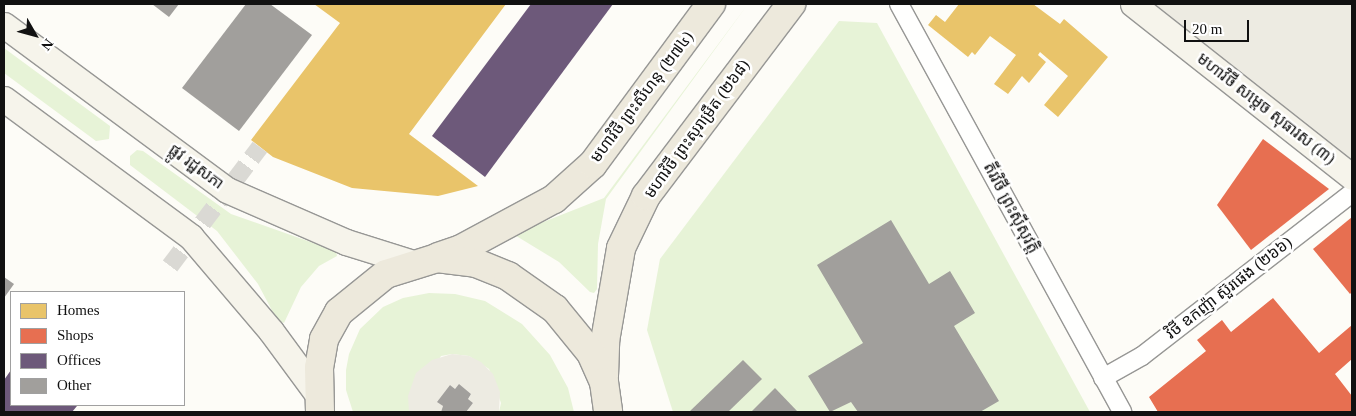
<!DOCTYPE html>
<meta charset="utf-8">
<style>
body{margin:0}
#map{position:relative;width:1356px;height:416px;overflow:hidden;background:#fdfcf7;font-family:"Times New Roman","Noto Sans Khmer",serif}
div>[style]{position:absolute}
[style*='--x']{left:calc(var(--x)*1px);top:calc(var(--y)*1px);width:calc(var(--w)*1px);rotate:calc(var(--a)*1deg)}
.green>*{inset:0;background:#e7f3d7}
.plaza>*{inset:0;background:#edebe2}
.homes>*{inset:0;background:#e9c46a}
.shops>*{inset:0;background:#e76f51}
.offices>*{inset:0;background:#6d597a}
.building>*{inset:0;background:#a19f9c}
.street-tunnel>*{height:18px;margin-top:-9px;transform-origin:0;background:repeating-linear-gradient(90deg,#dad9d4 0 18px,transparent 0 27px)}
.roads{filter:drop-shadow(1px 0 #979795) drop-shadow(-1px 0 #979795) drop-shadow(0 1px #979795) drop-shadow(0 -1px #979795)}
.street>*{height:18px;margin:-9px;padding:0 9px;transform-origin:9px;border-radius:9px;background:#fffffe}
.secondary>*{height:25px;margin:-12.5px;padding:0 12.5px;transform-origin:12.5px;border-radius:12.5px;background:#f6f4eb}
.primary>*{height:28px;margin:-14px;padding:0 14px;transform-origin:14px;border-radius:14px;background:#ede9dc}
span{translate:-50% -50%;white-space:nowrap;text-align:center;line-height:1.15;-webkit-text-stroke:5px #fff;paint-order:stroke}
.street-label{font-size:16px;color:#111}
.frame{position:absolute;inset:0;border:5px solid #111;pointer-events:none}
.legend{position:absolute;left:10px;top:291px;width:175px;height:115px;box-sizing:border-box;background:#fff;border:1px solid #a0a0a0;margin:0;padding:6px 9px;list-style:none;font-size:15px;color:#111}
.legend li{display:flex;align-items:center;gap:10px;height:25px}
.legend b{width:25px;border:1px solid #a0a0a0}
.north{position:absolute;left:10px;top:10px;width:50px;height:50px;-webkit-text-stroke:4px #fff;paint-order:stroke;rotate:128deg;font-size:14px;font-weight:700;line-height:20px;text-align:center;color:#111}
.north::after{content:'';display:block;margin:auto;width:18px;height:22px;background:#111;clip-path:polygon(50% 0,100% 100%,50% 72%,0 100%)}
.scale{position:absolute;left:1184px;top:20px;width:65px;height:22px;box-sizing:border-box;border:2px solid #111;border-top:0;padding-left:6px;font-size:15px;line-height:18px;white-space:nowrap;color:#111;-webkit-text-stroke:4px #fff;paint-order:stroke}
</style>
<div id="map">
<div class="green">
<div style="clip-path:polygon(748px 4px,606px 199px,598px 244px,597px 289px,594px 293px,590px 292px,559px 262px,513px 234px,604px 198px)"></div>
<div style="clip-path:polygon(839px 21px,877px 23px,1090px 412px,673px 412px,647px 330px,660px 259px)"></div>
<div style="clip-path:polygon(4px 48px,110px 126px,109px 139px,96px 141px,4px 73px)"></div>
<div style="clip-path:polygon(137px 150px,143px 151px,231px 214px,336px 251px,337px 256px,319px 266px,301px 287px,284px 323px,277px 320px,258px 284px,217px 231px,130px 165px,130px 156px)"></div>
<div style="clip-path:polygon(429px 293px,455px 294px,485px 301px,522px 324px,550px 355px,568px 388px,574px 412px,499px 412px,501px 403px,489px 369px,469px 356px,452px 354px,441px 356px,409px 412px,353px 412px,346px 390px,346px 370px,349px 354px,360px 329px,383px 307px,403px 298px)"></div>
</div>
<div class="plaza">
<div style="clip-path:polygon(1133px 4px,1352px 4px,1352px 177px)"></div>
<div style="clip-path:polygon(452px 354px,469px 356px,481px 362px,493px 374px,500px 392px,499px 412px,466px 412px,473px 403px,468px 399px,471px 394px,459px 385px,455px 389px,450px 385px,438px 402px,443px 406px,441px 412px,409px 412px,408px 396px,416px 373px,432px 360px)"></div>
</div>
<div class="homes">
<div style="clip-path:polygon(314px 4px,506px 4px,409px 134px,478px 186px,438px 196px,352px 188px,273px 157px,251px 140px,340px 23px)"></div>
<div style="clip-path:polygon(959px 4px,1033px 4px,1060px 24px,1064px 19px,1108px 57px,1058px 117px,1044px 105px,1068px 76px,1040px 52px,1038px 55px,1046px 62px,1029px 83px,1022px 76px,1008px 94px,994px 84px,1016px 55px,990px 36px,975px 55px,972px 52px,968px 57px,928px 25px,936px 15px,945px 22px)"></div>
</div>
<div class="shops">
<div style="clip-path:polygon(1263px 139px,1329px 189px,1251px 250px,1217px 205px)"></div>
<div style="clip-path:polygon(1352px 217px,1352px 292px,1350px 294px,1313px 249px)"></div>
<div style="clip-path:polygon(1273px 298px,1319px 353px,1352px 325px,1352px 359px,1335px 374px,1352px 396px,1352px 412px,1158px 412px,1149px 397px,1206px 351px,1197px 340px,1222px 320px,1231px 332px)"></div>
</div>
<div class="offices">
<div style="clip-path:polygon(531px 4px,613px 4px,485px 177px,432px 136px)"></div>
<div style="clip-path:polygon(11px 370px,11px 405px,77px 406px,72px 412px,4px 412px,4px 380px)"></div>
</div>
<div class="building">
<div style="clip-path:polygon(152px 4px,179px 4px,169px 17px)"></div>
<div style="clip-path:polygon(246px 4px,270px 4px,312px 35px,239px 131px,182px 88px)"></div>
<div style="clip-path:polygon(891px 220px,929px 284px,950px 271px,975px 313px,954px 326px,999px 401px,980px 412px,858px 412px,851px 402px,830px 412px,808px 376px,863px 343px,817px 265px)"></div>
<div style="clip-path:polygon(4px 277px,14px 284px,4px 298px)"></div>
<div style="clip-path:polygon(743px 360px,762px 379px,728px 412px,689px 412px)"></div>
<div style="clip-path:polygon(459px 384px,471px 394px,468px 399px,473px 403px,466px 412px,441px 412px,443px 406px,437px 402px,450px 385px,455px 389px)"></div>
<div style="clip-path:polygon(775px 388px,798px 412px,751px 412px)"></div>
</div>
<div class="street-tunnel">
<div style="--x:170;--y:266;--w:149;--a:-52.9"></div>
</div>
<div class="roads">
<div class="street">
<div style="--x:899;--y:4;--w:465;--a:61.3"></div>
<div style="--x:1103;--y:378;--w:45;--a:-29.4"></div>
<div style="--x:1142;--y:356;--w:266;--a:-37.8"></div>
</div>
<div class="secondary">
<div style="--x:1133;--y:4;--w:279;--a:38.3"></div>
<div style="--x:4;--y:25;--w:277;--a:36.5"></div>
<div style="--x:227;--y:190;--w:130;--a:23.6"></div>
<div style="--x:346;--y:242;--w:70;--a:17.4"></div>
<div style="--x:4;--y:99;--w:232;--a:36.4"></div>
<div style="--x:191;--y:237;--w:123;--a:49.6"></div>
<div style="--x:271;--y:331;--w:79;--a:53.7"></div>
</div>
<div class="primary">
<div style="--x:438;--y:257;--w:24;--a:-19"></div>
<div style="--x:461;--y:249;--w:106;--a:-28.3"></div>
<div style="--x:554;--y:199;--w:52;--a:-41.9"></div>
<div style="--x:593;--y:164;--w:199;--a:-53.6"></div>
<div style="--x:604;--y:376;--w:35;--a:-88"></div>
<div style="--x:605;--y:341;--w:94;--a:-80.2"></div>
<div style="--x:621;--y:248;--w:58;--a:-64.3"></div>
<div style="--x:646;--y:196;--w:241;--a:-52.9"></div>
<div style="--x:320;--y:412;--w:44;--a:-91.3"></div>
<div style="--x:319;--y:368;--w:29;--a:-80"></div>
<div style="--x:324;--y:339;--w:31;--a:-61"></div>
<div style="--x:339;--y:312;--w:60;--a:-39"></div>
<div style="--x:386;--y:274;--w:53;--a:-17.4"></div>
<div style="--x:437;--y:258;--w:39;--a:7"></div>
<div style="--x:476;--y:263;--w:35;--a:22"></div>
<div style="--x:508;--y:276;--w:57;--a:35.1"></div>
<div style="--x:555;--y:309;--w:57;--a:50.7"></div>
<div style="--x:591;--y:353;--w:32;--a:66"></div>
<div style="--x:604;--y:382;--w:30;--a:82"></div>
</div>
</div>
<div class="street-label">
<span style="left:642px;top:97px;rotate:-53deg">មហាវិថី ព្រះសីហនុ (២៧៤)</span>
<span style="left:1266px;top:109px;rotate:38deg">មហាវិថី សម្តេច សុធារស (៣)</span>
<span style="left:697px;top:129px;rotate:-54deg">មហាវិថី ព្រះសុរាម្រឹត (២៦៨)</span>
<span style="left:196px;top:167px;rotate:36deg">ផ្លូវ រដ្ឋសភា</span>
<span style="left:1011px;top:208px;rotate:62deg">តីរវិថី ព្រះស៊ីសុវត្តិ</span>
<span style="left:1229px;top:288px;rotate:-38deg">វិថី ឧកញ៉ា ស៊ួរផេង (២៦៦)</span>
</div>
<div class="frame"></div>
<ul class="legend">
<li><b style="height:14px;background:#e9c46a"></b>Homes</li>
<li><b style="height:14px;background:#e76f51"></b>Shops</li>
<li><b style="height:14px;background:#6d597a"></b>Offices</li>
<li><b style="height:14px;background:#a19f9c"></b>Other</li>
</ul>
<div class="north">N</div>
<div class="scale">20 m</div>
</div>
